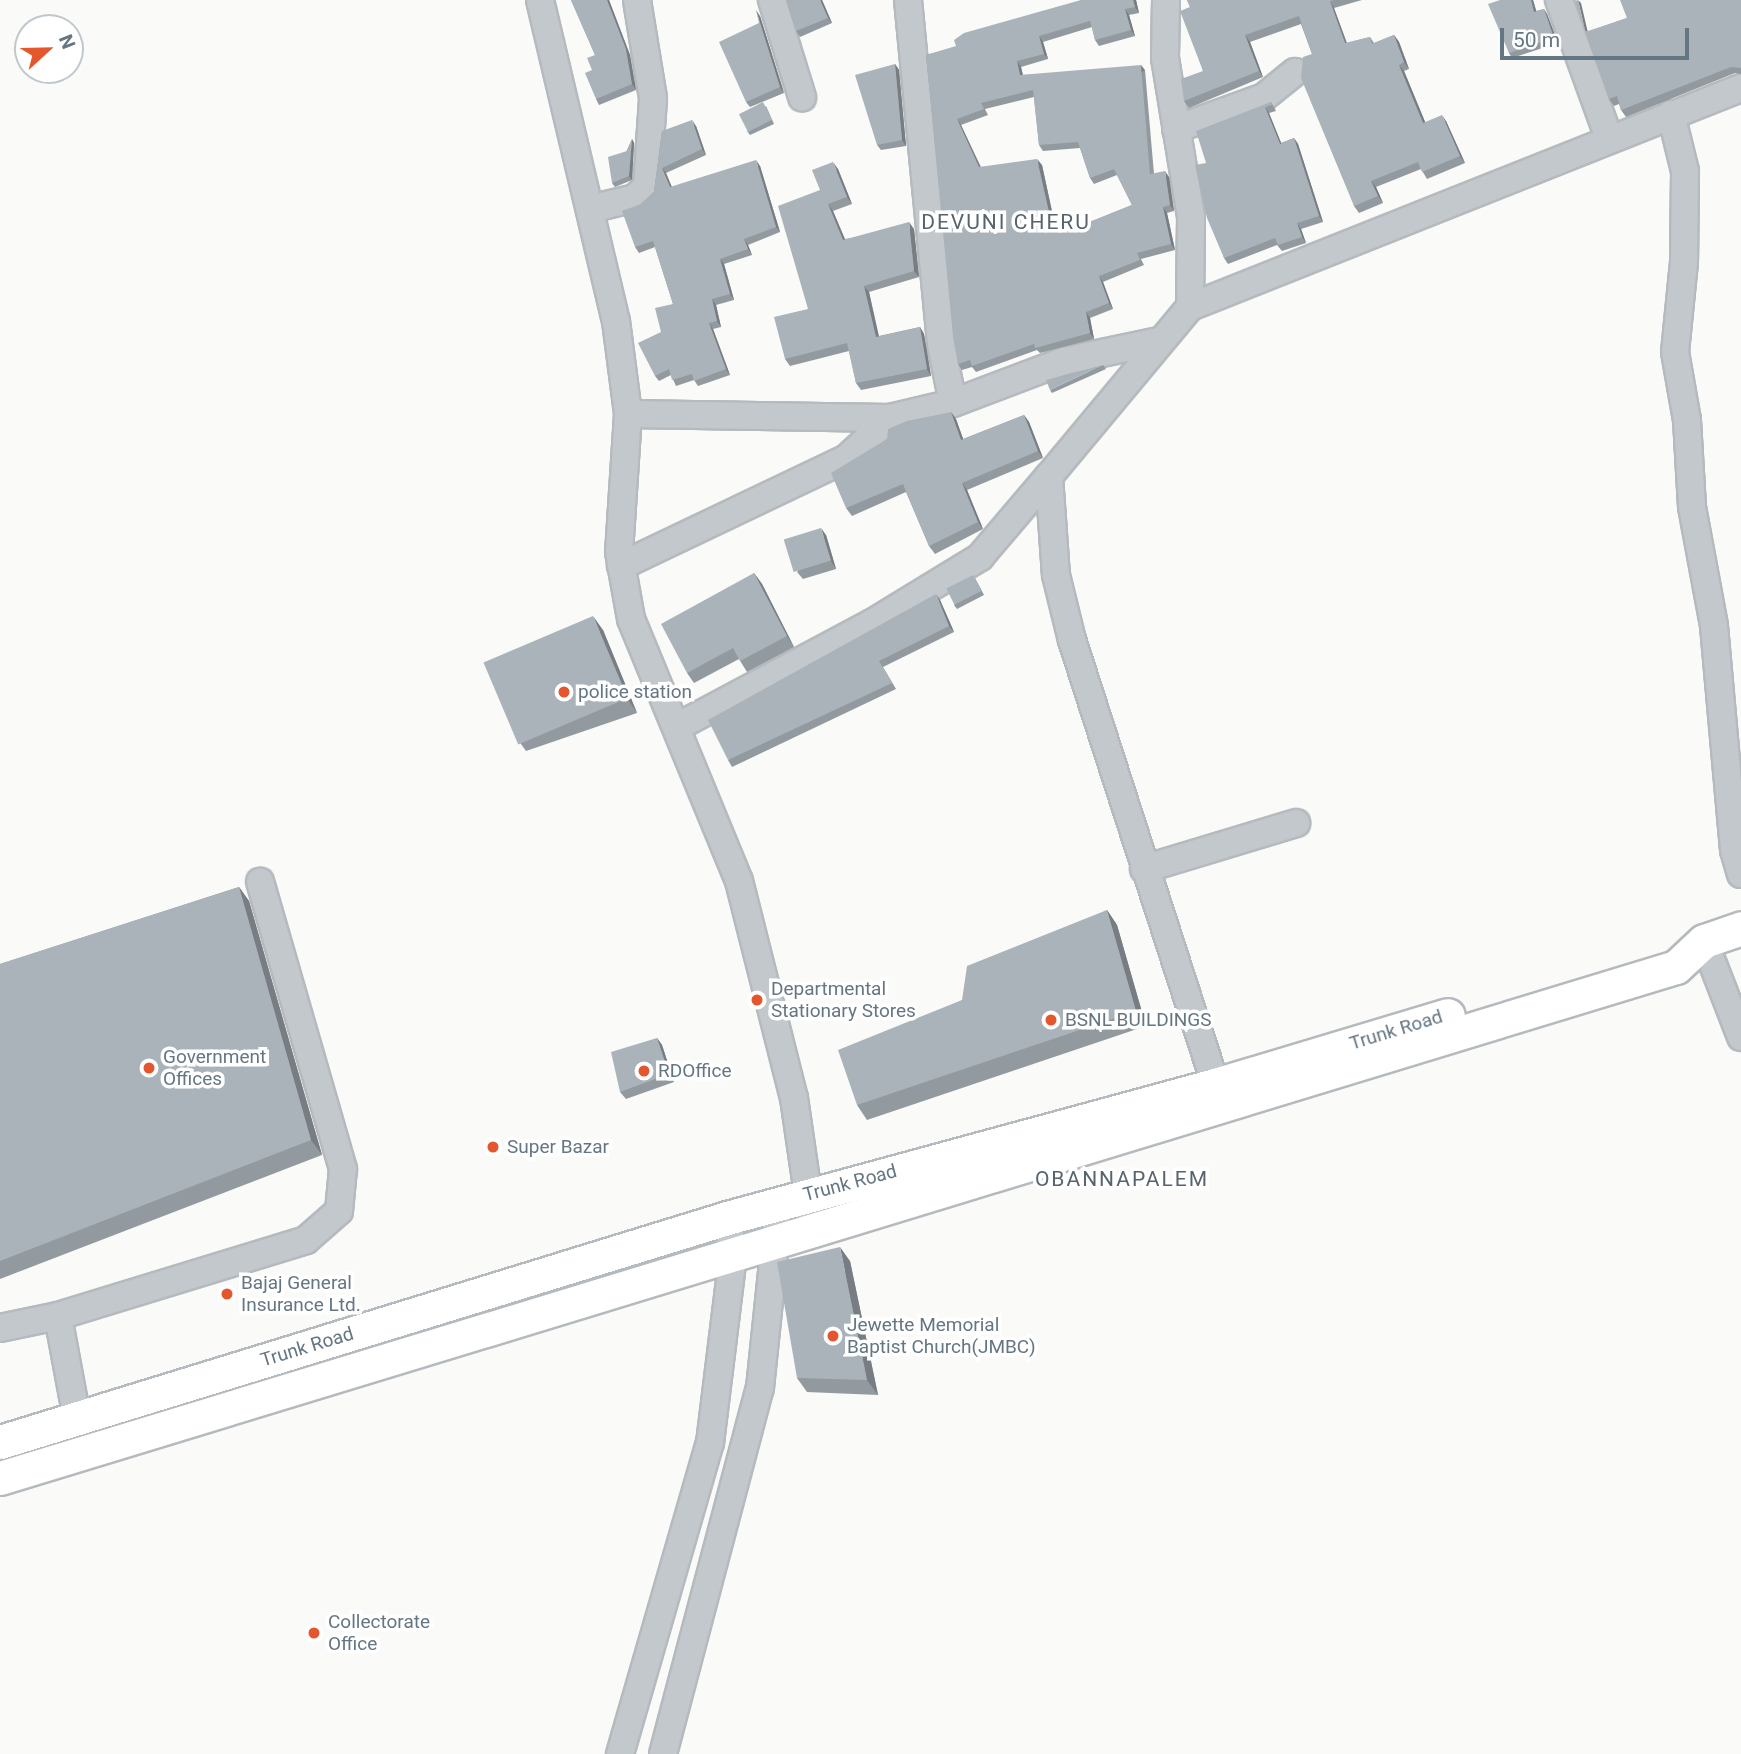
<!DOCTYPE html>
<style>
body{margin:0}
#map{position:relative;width:1741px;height:1754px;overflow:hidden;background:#fafaf8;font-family:Roboto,sans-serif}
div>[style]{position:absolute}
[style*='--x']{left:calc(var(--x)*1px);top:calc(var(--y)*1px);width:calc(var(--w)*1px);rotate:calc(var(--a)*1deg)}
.roads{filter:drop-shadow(2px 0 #b5babe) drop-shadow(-2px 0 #b5babe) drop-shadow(0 2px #b5babe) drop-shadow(0 -2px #b5babe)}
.minor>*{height:26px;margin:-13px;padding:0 13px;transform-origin:13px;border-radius:13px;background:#c3c8cc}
.major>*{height:33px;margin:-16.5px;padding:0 16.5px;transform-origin:16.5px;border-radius:16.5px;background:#fff}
.wall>*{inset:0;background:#929a9f}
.shaded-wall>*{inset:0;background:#777d82;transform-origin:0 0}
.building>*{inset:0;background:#aab3b9;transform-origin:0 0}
.dots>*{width:19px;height:19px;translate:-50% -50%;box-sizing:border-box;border:4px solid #fff;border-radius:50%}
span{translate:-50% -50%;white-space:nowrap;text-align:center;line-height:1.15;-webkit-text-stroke:7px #fff;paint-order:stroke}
.poi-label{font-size:19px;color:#657683}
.left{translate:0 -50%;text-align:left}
.street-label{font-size:19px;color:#657683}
.neighbourhood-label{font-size:21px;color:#57646e;letter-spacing:2px}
.north{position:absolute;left:14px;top:14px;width:70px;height:70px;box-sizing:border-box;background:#fff;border:2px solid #c1c8cd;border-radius:50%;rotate:68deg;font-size:19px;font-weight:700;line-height:28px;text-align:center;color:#657683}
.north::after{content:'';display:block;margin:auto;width:24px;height:32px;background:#e4572e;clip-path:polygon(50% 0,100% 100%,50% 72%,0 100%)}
.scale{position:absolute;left:1500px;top:28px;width:189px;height:32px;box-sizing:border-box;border:4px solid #657683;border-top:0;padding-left:9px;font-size:21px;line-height:24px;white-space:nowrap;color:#657683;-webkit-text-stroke:5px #fff;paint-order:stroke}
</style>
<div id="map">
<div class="roads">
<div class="minor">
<div style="--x:540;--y:0;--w:330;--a:76.7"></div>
<div style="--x:616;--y:321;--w:94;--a:82.6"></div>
<div style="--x:628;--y:414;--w:138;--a:93.7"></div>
<div style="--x:619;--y:552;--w:68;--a:79.8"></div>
<div style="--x:631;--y:619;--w:283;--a:67.6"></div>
<div style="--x:739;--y:881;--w:224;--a:75.8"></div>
<div style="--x:794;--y:1098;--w:117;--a:81.7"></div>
<div style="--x:772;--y:0;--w:102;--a:72.8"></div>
<div style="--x:908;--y:0;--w:346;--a:84.5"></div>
<div style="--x:941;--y:344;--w:60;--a:78.5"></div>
<div style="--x:1166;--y:0;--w:58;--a:91"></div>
<div style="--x:1165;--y:58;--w:161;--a:80.7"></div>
<div style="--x:1191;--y:217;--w:90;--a:90.6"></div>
<div style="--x:1190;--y:307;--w:220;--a:129.8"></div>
<div style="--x:1049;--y:476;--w:99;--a:86"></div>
<div style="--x:1056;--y:575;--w:67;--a:76.2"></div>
<div style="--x:1072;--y:640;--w:488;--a:72.1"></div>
<div style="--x:1559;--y:0;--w:147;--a:70.1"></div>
<div style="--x:1671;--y:114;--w:59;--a:76.2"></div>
<div style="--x:1685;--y:171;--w:91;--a:90.6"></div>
<div style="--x:1684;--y:262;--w:90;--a:95.7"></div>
<div style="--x:1675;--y:352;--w:69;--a:80"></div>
<div style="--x:1687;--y:420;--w:87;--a:86.7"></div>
<div style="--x:1692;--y:507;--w:121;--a:79.5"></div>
<div style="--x:1714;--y:626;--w:225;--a:84.9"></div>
<div style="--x:1734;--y:850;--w:25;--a:74"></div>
<div style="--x:1176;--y:129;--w:94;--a:-20"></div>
<div style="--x:1264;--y:97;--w:40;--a:-39"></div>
<div style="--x:590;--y:209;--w:46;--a:-13.7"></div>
<div style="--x:635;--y:198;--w:16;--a:-43"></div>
<div style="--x:647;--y:187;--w:89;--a:-86.1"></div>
<div style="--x:653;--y:98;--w:99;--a:-99.3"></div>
<div style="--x:1190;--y:307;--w:593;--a:-21.68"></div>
<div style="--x:628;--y:414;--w:262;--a:0.9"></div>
<div style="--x:890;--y:418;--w:65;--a:-13.4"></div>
<div style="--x:953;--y:403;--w:119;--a:-20.7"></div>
<div style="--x:1064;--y:361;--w:97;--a:-11.9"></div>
<div style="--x:621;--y:566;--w:250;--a:-25.5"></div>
<div style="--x:847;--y:458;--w:59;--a:-42.9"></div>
<div style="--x:677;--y:727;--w:221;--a:-28.1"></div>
<div style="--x:872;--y:623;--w:127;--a:-31.4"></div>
<div style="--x:980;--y:557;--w:106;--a:-49.6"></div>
<div style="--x:1144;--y:869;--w:159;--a:-16.8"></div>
<div style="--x:1704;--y:941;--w:103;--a:68.9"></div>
<div style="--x:58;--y:1316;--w:105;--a:79.5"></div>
<div style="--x:0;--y:1328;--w:59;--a:-11.7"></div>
<div style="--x:58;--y:1316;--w:259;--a:-17"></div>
<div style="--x:306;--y:1240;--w:44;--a:-41.3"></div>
<div style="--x:339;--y:1211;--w:42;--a:-84.6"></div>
<div style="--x:343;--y:1169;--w:299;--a:-106.1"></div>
<div style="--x:620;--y:1754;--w:324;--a:-73.9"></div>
<div style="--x:710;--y:1443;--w:189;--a:-83"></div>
<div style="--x:733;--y:1255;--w:37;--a:-99"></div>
<div style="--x:663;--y:1754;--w:379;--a:-75.2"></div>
<div style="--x:760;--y:1388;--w:166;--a:-84.1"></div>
</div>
<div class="major">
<div style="--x:0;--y:1442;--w:761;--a:-17.12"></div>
<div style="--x:727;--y:1218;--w:506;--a:-15.25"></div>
<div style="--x:1215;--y:1085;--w:243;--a:-16.7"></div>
<div style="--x:0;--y:1478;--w:1752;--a:-16.96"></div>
<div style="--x:1676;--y:967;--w:38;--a:-43"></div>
<div style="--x:1704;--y:941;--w:39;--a:-19"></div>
</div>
</div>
<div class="wall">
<div style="clip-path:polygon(571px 0,609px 0,630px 55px,636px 90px,599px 105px,596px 99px,595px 55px)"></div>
<div style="clip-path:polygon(822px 0,832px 23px,800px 37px,796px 31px)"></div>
<div style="clip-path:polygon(evenodd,1136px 0,1139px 13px,1129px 15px,1135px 36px,1099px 46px,1095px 40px,1092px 27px,1043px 42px,1048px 59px,1021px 67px,1023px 75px,1145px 70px,1154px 174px,1169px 177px,1174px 211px,1167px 213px,1175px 250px,1141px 259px,1144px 265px,1103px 282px,1113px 309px,1090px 318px,1094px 339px,1040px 353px,1037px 350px,976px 372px,972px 367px,962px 370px,958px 364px,926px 55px,1136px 0,1034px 97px,1039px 145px,1043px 151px,1080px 148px,1090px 178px,1094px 184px,1117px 175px,1132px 205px,1067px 231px,1059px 217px,1054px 220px,1042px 165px,981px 167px,961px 125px,988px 115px,985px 109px,1034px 97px)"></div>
<div style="clip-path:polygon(1187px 0,1362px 0,1334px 8px,1347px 43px,1370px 37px,1374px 43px,1394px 35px,1399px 42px,1409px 69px,1404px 71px,1425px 122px,1446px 121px,1465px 163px,1427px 179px,1421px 169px,1376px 187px,1383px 203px,1359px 213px,1354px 206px,1312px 54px,1301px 24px,1250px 42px,1263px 77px,1189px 108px,1184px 101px,1203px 71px,1190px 7px)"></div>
<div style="clip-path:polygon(1500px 0,1533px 0,1536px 11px,1544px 9px,1547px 14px,1558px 43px,1512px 58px,1509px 53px)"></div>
<div style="clip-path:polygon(1741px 0,1741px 74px,1735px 73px,1626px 117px,1621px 110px,1619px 104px,1614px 106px,1609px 99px,1587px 32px,1581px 3px,1587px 32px,1627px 18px)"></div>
<div style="clip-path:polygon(760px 16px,784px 93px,750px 107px,746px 102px)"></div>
<div style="clip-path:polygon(895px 64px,899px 70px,906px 146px,881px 150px,877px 145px)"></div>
<div style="clip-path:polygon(1271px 102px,1276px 111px,1269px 113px,1281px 143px,1294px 138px,1298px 144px,1323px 222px,1301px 229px,1306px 243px,1282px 251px,1277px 245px,1228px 264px,1224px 258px,1206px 163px)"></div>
<div style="clip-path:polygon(766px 106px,774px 124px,750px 135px,747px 131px)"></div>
<div style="clip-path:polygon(696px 126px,706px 155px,666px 173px,672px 187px,760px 166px,780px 232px,748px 245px,752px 255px,724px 264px,734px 300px,716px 305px,721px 327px,713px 329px,730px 375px,698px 386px,694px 380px,676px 386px,671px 375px,659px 381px,655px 376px,661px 332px,673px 304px,655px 247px,639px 253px,635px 247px,641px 204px,654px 192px,662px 131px)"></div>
<div style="clip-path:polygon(632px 139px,634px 143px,632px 180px,615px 187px,612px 183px)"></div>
<div style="clip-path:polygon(838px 169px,852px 204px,833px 211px,845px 239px,914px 229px,919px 277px,869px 292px,879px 336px,920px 327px,924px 334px,931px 376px,861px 390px,856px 383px,849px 351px,790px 366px,785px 359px,808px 309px,820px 190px)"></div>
<div style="clip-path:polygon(1103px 365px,1106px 369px,1052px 393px,1050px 390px)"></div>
<div style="clip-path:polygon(951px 412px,956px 419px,963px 439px,1024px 415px,1029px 422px,1043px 458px,967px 490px,983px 529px,935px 554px,929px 546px,906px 492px,852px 516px,846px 508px)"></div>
<div style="clip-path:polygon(826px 535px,836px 569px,803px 579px,797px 572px)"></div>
<div style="clip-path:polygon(754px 573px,762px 584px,794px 647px,747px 672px,739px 659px,694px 683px,687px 673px)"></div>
<div style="clip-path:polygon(975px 578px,984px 595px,957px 609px,954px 605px)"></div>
<div style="clip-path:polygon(940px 600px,954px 632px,883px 667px,896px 689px,732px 767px,728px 760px)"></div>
<div style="clip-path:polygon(603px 630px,637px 713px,526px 751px,516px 737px)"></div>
<div style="clip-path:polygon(239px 887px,249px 901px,322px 1155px,0 1279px,0 964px)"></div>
<div style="clip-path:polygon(1107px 910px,1117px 925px,1146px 1026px,867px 1120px,857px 1105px,962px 1000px)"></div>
<div style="clip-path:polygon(657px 1038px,662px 1045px,674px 1082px,626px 1099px,620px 1092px)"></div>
<div style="clip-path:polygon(850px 1261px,878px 1395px,807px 1392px,797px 1378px)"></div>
</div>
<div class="shaded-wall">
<div style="clip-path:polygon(607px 0,609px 0,630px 55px,636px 90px,632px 84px)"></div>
<div style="clip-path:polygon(820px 0,822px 0,832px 23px,828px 18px)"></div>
<div style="clip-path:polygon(1133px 0,1136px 0,1139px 13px,1135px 7px)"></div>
<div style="clip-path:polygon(1531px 0,1533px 0,1538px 17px,1534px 12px)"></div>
<div style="clip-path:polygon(1578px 0,1581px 3px,1588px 33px,1585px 30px)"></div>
<div style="clip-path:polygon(1330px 1px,1334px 8px,1349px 50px,1345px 43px)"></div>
<div style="clip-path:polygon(1125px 9px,1129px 15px,1135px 36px,1131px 30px)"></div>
<div style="clip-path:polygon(1544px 9px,1547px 14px,1558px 43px,1554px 38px)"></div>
<div style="clip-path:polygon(756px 10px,760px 16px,784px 93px,780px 87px)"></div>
<div style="clip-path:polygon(1245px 35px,1250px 42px,1263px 77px,1259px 71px)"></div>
<div style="clip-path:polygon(1394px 35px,1399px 42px,1409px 69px,1404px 62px)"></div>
<div style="clip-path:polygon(1039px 36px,1043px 42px,1048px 59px,1044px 54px)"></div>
<div style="clip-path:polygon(1017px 61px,1021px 67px,1024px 81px,1020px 75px)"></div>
<div style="clip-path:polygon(895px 64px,899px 70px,906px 146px,902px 140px)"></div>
<div style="left:1141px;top:65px;width:6px;height:109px;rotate:51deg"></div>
<div style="clip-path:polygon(1399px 65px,1404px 71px,1428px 129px,1423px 123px)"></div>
<div style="clip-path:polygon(1265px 107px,1269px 113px,1284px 150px,1280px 144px)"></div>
<div style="clip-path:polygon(1442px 115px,1446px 121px,1465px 163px,1460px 156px)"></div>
<div style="clip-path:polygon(957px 119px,961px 125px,983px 173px,979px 167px)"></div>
<div style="clip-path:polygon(692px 120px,696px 126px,706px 155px,702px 149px)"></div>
<div style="clip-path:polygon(1294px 138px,1298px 144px,1323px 222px,1319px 216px)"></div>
<div style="clip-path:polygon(632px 139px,634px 143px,632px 180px,629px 176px)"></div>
<div style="clip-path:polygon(1037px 159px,1042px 165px,1055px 226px,1051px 221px)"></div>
<div style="clip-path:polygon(756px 160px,760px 166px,780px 232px,776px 227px)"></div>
<div style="clip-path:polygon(833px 162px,838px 169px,852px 204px,847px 197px)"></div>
<div style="clip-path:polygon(662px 168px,666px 173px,674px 193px,670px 187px)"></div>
<div style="clip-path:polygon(1165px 171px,1169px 177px,1174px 211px,1170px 205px)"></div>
<div style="clip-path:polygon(1371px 181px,1376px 187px,1383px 203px,1378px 196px)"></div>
<div style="clip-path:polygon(828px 204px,833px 211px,848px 247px,843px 240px)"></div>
<div style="clip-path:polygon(1163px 207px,1167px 213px,1175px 250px,1171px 244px)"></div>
<div style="clip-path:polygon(909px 222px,914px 229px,919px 277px,914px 271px)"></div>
<div style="clip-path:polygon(1297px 223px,1301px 229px,1306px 243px,1302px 237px)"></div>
<div style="clip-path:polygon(744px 239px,748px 245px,752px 255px,748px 249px)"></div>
<div style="clip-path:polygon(720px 259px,724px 264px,734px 300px,730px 294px)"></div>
<div style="clip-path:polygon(1099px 276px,1103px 282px,1113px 309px,1109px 303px)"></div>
<div style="clip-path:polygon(864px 286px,869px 292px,880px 343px,876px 337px)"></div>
<div style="clip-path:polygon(712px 299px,716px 305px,721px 327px,717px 321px)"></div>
<div style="clip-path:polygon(1086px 312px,1090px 318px,1094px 339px,1090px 333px)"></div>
<div style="clip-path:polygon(709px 323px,713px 329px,730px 375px,726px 369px)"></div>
<div style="clip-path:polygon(920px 327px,924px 334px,931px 376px,927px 369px)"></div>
<div style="clip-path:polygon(951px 412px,956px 419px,966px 447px,961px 440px)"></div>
<div style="clip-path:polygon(1024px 415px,1029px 422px,1043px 458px,1038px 451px)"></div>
<div style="clip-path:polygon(962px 483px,967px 490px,983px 529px,978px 522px)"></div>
<div style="clip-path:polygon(821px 528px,826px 535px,836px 569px,831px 561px)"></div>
<div style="clip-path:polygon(754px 573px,762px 584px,794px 647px,787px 636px)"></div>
<div style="clip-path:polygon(936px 594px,940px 600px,954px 632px,949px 626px)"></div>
<div style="clip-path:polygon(593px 616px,603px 630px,637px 713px,627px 698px)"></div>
<div style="clip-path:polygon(239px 887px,249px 901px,322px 1155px,311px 1140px)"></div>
<div style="clip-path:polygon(1107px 910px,1117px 925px,1146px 1026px,1136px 1011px)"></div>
<div style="clip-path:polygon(657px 1038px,662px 1045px,674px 1082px,669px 1074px)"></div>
<div style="clip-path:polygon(840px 1247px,850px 1261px,878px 1395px,867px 1380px)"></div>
</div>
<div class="building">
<div style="clip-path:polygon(571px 0,607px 0,626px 49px,632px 84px,596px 99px,585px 73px,592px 70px,587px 58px,595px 55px)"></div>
<div style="clip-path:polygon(786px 0,820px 0,828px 18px,796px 31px)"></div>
<div style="clip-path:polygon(evenodd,1081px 0,1133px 0,1135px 7px,1125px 9px,1131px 30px,1095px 40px,1090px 21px,1039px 36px,1044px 54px,1017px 61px,1020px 75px,1141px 65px,1150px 174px,1165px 171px,1170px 205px,1163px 207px,1171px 244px,1137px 253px,1140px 260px,1099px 276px,1109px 303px,1086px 312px,1090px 333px,1035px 348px,1034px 344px,972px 366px,970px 360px,958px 364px,953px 336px,926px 55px,956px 46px,954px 40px,964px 33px,1081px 0,1033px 90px,1039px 145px,1078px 142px,1090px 178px,1114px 169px,1132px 205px,1065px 232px,1059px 217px,1051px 221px,1037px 159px,979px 167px,957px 119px,984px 109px,981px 103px,1033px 90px)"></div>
<div style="clip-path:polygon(1187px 0,1334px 0,1330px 1px,1345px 43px,1370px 37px,1372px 44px,1394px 35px,1404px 62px,1399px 65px,1423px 123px,1442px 115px,1460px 156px,1422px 172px,1418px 162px,1371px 181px,1378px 196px,1354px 206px,1301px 78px,1303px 57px,1312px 54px,1299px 16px,1245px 35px,1259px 71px,1184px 101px,1181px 79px,1203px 71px,1180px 11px,1190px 7px)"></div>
<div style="clip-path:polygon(1500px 0,1531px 0,1534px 12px,1544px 9px,1554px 38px,1509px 53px,1488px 4px)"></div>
<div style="clip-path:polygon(1578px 0,1585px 30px,1575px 1px)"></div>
<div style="clip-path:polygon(1620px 0,1741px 0,1741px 68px,1731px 67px,1621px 110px,1617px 96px,1609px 99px,1585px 32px,1627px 18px)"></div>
<div style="clip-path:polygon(756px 10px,780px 87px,746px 102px,719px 42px,759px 23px)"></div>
<div style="clip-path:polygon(895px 64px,902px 140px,877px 145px,855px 75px)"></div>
<div style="left:763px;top:102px;width:20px;height:27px;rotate:63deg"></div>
<div style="clip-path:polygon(1271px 102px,1272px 105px,1265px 107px,1280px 144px,1294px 138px,1319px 216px,1297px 223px,1302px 237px,1278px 245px,1275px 238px,1224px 258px,1207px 218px,1195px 165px,1206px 163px,1196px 131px)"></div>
<div style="clip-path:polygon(692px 120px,702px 149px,662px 168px,670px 187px,756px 160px,776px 227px,744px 239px,748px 249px,720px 259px,730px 294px,712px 299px,717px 321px,709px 323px,726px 369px,694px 381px,692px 374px,672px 380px,669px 369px,655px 376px,638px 343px,661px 332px,655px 308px,673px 304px,653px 241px,635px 247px,622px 211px,641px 204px,654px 192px,662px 131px)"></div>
<div style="clip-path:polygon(632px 139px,629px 176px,612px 183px,608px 157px,627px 151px)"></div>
<div style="clip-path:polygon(833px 162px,847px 197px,828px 204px,843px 240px,909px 222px,914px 271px,864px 286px,876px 337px,920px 327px,927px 369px,856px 383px,847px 343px,785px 359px,774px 317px,808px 309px,778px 206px,820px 190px,812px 170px)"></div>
<div style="clip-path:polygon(1103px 365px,1050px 390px,1046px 380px)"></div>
<div style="clip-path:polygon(951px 412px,961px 440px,1024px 415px,1038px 451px,962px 483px,978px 522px,929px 546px,903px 484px,846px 508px,831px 473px,887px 439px,888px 429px,907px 421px)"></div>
<div style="left:821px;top:528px;width:34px;height:39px;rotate:73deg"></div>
<div style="clip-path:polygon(754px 573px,787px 636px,740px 661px,733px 648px,687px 673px,661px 624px)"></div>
<div style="left:973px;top:575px;width:18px;height:30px;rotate:63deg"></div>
<div style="clip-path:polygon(936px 594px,949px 626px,879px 661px,892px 683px,728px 760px,708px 720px)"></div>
<div style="left:593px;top:616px;width:89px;height:119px;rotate:67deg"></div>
<div style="clip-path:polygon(239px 887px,311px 1140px,0 1261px,0 964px)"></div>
<div style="clip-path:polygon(1107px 910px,1136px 1011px,857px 1105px,838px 1050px,962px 1000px,967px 966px)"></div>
<div style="clip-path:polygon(657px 1038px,669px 1074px,620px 1092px,611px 1052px)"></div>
<div style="clip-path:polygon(840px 1247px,867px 1380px,797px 1378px,777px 1262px)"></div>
</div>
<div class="dots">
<div style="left:564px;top:692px;background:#e4572e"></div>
<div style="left:757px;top:1000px;background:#e4572e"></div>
<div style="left:1051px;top:1020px;background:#e4572e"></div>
<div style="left:149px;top:1068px;background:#e4572e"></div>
<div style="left:644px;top:1071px;background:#e4572e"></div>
<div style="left:493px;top:1147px;background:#e4572e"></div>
<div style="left:227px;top:1294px;background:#e4572e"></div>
<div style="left:833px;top:1336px;background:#e4572e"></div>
<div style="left:314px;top:1633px;background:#e4572e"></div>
</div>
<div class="poi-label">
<span class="left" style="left:578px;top:692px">police station</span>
<span class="left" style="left:771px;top:1000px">Departmental<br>Stationary Stores</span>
<span class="left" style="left:1065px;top:1020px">BSNL BUILDINGS</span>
<span class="left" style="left:163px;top:1068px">Government<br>Offices</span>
<span class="left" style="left:658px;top:1071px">RDOffice</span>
<span class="left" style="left:507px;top:1147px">Super Bazar</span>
<span class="left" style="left:241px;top:1294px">Bajaj General<br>Insurance Ltd.</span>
<span class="left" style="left:847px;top:1336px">Jewette Memorial<br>Baptist Church(JMBC)</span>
<span class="left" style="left:328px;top:1633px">Collectorate<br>Office</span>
</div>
<div class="street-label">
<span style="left:1396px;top:1030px;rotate:-17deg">Trunk Road</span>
<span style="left:850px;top:1183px;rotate:-15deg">Trunk Road</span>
<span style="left:307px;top:1347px;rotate:-17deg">Trunk Road</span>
</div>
<div class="neighbourhood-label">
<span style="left:1006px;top:222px">DEVUNI CHERU</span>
<span style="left:1122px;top:1179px">OBANNAPALEM</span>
</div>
<div class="north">N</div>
<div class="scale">50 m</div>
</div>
